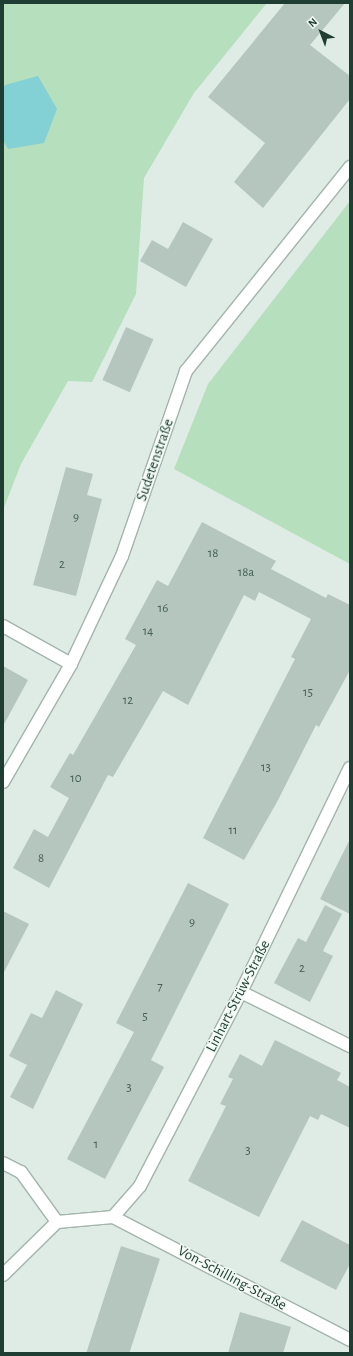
<!DOCTYPE html>
<meta charset="utf-8">
<style>
body{margin:0}
#map{position:relative;width:353px;height:1356px;overflow:hidden;background:#dfece5;font-family:"Alegreya Sans",sans-serif}
div>[style]{position:absolute}
[style*='--x']{left:calc(var(--x)*1px);top:calc(var(--y)*1px);width:calc(var(--w)*1px);rotate:calc(var(--a)*1deg)}
.green>*{inset:0;background:#b6dfbd}
.water>*{inset:0;background:#83d0d5}
.building>*{inset:0;background:#b4c6be;transform-origin:0 0}
.roads{filter:drop-shadow(1px 0 #a2b4ac) drop-shadow(-1px 0 #a2b4ac) drop-shadow(0 1px #a2b4ac) drop-shadow(0 -1px #a2b4ac)}
.street>*{height:12px;margin:-6px;padding:0 6px;transform-origin:6px;border-radius:6px;background:#fff}
span{translate:-50% -50%;white-space:nowrap;text-align:center;line-height:1.15;-webkit-text-stroke:3px #f0f8f3;paint-order:stroke}
.number-label{font-size:13px;color:#445f55}
.number-label span{-webkit-text-stroke-width:0}
.street-label{font-size:15px;color:#1f3d32}
.frame{position:absolute;inset:0;border:4px solid #1f3d32;pointer-events:none}
.north{position:absolute;left:301px;top:12px;width:40px;height:40px;-webkit-text-stroke:3px #f0f8f3;paint-order:stroke;rotate:318deg;font-size:11px;font-weight:700;line-height:16px;text-align:center;color:#1f3d32}
.north::after{content:'';display:block;margin:auto;width:14px;height:18px;background:#1f3d32;clip-path:polygon(50% 0,100% 100%,50% 72%,0 100%)}
</style>
<div id="map">
<div class="green">
<div style="clip-path:polygon(3px 3px,267px 3px,194px 93px,144px 178px,136px 294px,92px 382px,68px 381px,21px 464px,3px 510px)"></div>
<div style="clip-path:polygon(350px 201px,350px 564px,174px 469px,208px 384px)"></div>
</div>
<div class="water">
<div style="clip-path:polygon(38px 76px,57px 109px,44px 143px,8px 149px,3px 140px,3px 89px,5px 85px)"></div>
</div>
<div class="building">
<div style="clip-path:polygon(285px 3px,345px 3px,310px 45px,350px 76px,350px 99px,263px 208px,234px 182px,265px 143px,208px 97px)"></div>
<div style="clip-path:polygon(183px 222px,213px 239px,186px 287px,140px 261px,152px 240px,168px 249px)"></div>
<div style="left:126px;top:327px;width:30px;height:58px;rotate:24deg"></div>
<div style="clip-path:polygon(66px 467px,93px 474px,87px 495px,102px 499px,76px 596px,33px 585px)"></div>
<div style="clip-path:polygon(202px 522px,276px 561px,271px 569px,326px 598px,328px 594px,350px 605px,350px 670px,319px 727px,316px 725px,277px 802px,244px 860px,203px 838px,295px 659px,291px 657px,311px 619px,259px 592px,255px 601px,244px 595px,188px 705px,163px 691px,113px 777px,108px 775px,49px 888px,13px 868px,34px 829px,48px 837px,69px 798px,50px 787px,70px 753px,73px 755px,136px 645px,125px 639px,157px 580px,168px 586px)"></div>
<div style="clip-path:polygon(3px 666px,28px 680px,3px 726px)"></div>
<div style="clip-path:polygon(350px 839px,350px 914px,320px 899px)"></div>
<div style="clip-path:polygon(188px 883px,229px 904px,151px 1060px,164px 1067px,105px 1179px,67px 1159px,134px 1032px,116px 1023px)"></div>
<div style="clip-path:polygon(325px 905px,342px 914px,323px 951px,333px 956px,310px 1002px,274px 983px,298px 938px,306px 942px)"></div>
<div style="clip-path:polygon(3px 911px,29px 924px,3px 974px)"></div>
<div style="clip-path:polygon(56px 990px,83px 1004px,33px 1109px,10px 1097px,27px 1065px,9px 1056px,31px 1013px,42px 1018px)"></div>
<div style="clip-path:polygon(275px 1040px,341px 1073px,337px 1080px,350px 1087px,350px 1128px,321px 1114px,318px 1120px,310px 1116px,259px 1217px,188px 1181px,226px 1106px,220px 1104px,233px 1079px,228px 1077px,240px 1054px,262px 1066px)"></div>
<div style="clip-path:polygon(302px 1220px,350px 1245px,350px 1264px,336px 1290px,280px 1261px)"></div>
<div style="left:121px;top:1246px;width:41px;height:113px;rotate:18deg"></div>
<div style="clip-path:polygon(240px 1312px,291px 1327px,283px 1353px,228px 1353px)"></div>
</div>
<div class="roads">
<div class="street">
<div style="--x:3;--y:626;--w:78;--a:29.2"></div>
<div style="--x:3;--y:782;--w:136;--a:-60"></div>
<div style="--x:71;--y:664;--w:119;--a:-64.7"></div>
<div style="--x:122;--y:556;--w:196;--a:-70.9"></div>
<div style="--x:186;--y:371;--w:262;--a:-51.2"></div>
<div style="--x:241;--y:992;--w:122;--a:26.4"></div>
<div style="--x:3;--y:1163;--w:20;--a:27"></div>
<div style="--x:21;--y:1172;--w:62;--a:54.2"></div>
<div style="--x:113;--y:1217;--w:41;--a:-48.9"></div>
<div style="--x:140;--y:1186;--w:219;--a:-62.5"></div>
<div style="--x:241;--y:992;--w:249;--a:-64.1"></div>
<div style="--x:113;--y:1217;--w:267;--a:27.4"></div>
<div style="--x:3;--y:1275;--w:76;--a:-44.5"></div>
<div style="--x:57;--y:1222;--w:56;--a:-5.1"></div>
</div>
</div>
<div class="number-label">
<span style="left:76px;top:518px">9</span>
<span style="left:213px;top:554px">18</span>
<span style="left:62px;top:565px">2</span>
<span style="left:246px;top:573px">18a</span>
<span style="left:163px;top:609px">16</span>
<span style="left:148px;top:632px">14</span>
<span style="left:308px;top:693px">15</span>
<span style="left:128px;top:701px">12</span>
<span style="left:266px;top:768px">13</span>
<span style="left:76px;top:779px">10</span>
<span style="left:233px;top:831px">11</span>
<span style="left:41px;top:859px">8</span>
<span style="left:192px;top:923px">9</span>
<span style="left:302px;top:969px">2</span>
<span style="left:160px;top:987px">7</span>
<span style="left:145px;top:1017px">5</span>
<span style="left:129px;top:1088px">3</span>
<span style="left:96px;top:1145px">1</span>
<span style="left:248px;top:1151px">3</span>
</div>
<div class="street-label">
<span style="left:155px;top:460px;rotate:-71deg">Sudetenstraße</span>
<span style="left:238px;top:996px;rotate:-63deg">Linhart-Strüw-Straße</span>
<span style="left:232px;top:1278px;rotate:28deg">Von-Schilling-Straße</span>
</div>
<div class="frame"></div>
<div class="north">N</div>
</div>
